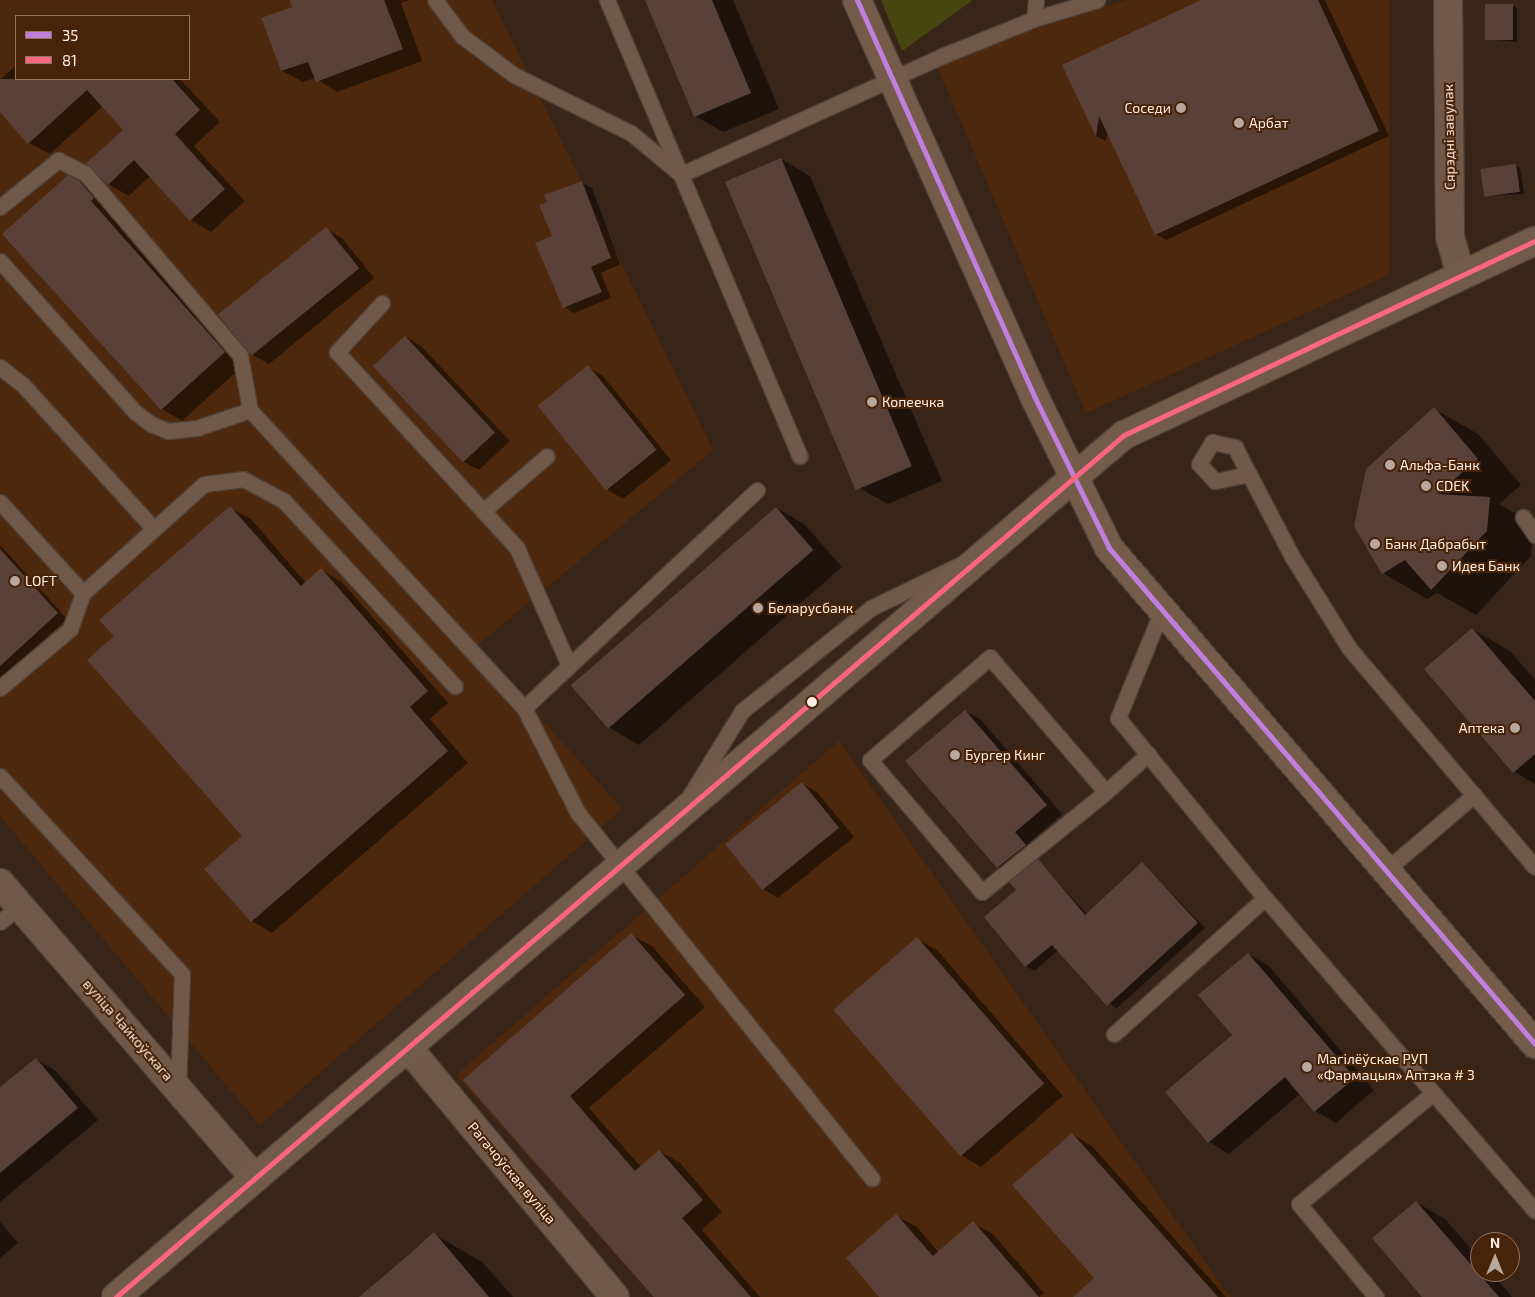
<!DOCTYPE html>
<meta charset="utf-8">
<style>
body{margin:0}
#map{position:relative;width:1535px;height:1297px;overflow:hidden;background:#392517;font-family:"Exo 2",sans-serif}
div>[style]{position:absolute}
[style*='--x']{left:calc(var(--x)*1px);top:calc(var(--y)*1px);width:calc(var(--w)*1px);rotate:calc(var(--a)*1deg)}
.built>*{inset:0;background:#4e280d}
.green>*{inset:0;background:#464710}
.shadow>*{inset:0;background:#0007}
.building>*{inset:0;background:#594137;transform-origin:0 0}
.roads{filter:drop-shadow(1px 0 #4e4138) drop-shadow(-1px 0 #4e4138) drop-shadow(0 1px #4e4138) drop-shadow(0 -1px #4e4138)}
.lane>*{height:15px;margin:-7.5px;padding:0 7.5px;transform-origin:7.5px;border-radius:7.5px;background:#715949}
.street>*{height:28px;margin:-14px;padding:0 14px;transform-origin:14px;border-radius:14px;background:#715949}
.secondary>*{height:28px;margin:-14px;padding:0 14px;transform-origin:14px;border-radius:14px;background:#735b4a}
.primary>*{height:28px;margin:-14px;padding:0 14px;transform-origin:14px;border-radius:14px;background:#755b4a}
.bus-1>*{height:5px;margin:-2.5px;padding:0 2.5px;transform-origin:2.5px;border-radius:2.5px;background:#c07fdc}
.bus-2>*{height:5px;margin:-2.5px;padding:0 2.5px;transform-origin:2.5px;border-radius:2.5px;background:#fa6682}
.dots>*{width:14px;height:14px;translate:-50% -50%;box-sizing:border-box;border:2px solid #472309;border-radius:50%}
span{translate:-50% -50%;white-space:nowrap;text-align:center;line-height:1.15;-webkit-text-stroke:4px #472309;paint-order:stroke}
.poi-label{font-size:14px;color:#fdede3}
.right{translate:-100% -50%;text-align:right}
.left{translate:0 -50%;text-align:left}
.street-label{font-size:14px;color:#fdede3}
.legend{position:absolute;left:15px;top:15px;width:175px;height:65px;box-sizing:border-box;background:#472309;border:1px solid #907460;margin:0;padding:6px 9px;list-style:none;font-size:15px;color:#fdede3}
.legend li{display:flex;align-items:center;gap:10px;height:25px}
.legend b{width:25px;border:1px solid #907460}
.north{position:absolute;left:1470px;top:1232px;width:50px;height:50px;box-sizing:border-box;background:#472309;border:1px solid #907460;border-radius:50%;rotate:0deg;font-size:14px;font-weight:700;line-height:20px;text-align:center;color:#fdede3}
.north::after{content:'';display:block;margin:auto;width:18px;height:22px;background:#b8a79c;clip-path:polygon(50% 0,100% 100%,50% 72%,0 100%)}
</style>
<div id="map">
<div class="built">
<div style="clip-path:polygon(evenodd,0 0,492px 0,713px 450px,476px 646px,622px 809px,260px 1125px,0 816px,0 0,16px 16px,189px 16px,189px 79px,16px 79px,16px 16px)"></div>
<div style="clip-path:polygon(1127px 0,1390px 0,1389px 275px,1086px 413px,935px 61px)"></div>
<div style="clip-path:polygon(839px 741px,1230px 1297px,653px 1297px,456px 1075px)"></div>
</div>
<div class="green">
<div style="clip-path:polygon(881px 0,973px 0,902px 51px)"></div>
</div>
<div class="shadow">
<div style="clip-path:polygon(291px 0,410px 0,401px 3px,422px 61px,337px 92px,315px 78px,303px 82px,282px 71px,263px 19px,294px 8px)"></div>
<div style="clip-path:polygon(646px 0,733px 0,779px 109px,723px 132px,695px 116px)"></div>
<div style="clip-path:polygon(1216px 0,1325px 0,1389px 136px,1166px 240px,1156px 234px,1108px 130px,1106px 141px,1096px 136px,1063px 65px)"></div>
<div style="clip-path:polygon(1513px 5px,1517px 8px,1517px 42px,1486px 39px)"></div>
<div style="clip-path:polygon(16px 65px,16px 79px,113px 79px,120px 87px,130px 79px,180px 79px,220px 122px,194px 146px,245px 201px,211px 232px,191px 220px,150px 176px,129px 196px,108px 184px,125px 130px,103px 106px,50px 154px,29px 143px,0 111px,0 80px)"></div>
<div style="clip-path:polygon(781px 159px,810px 176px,942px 481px,888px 504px,859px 488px)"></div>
<div style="clip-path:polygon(1515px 165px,1520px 168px,1524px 194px,1485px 196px)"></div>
<div style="clip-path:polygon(79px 182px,100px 194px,245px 364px,182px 421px,162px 409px)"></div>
<div style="clip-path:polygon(581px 182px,592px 188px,620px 264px,601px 273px,611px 298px,574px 313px,564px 307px,548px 202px)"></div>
<div style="clip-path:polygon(326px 229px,342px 238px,374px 278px,269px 364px,253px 355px)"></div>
<div style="clip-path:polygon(406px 337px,421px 346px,510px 441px,479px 470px,464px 462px,374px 366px)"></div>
<div style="clip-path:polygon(588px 367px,603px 376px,671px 460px,623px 499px,608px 490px)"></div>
<div style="clip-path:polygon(1434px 409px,1478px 434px,1521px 485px,1499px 504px,1534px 524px,1531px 556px,1476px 615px,1437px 593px,1427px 599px,1383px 573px)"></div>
<div style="clip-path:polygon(230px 508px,251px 519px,306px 583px,321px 570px,342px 582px,448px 703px,430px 719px,468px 763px,272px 933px,252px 921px,206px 869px,243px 836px,116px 636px)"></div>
<div style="clip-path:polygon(777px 508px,805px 525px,842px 567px,639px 745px,610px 728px,573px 686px)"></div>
<div style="clip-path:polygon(0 545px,67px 619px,0 680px)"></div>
<div style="clip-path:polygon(1472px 629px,1510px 651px,1535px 680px,1535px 784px,1514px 772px)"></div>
<div style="clip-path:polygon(965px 711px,981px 720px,1062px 814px,1030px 842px,1040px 854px,1013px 876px,998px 867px)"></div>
<div style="clip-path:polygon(802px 783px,817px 792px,854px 837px,778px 898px,763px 889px)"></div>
<div style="clip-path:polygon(1038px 861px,1087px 914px,1143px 864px,1205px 928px,1116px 1009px,1058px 950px,1035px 971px,1026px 966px,986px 918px,1018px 890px)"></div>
<div style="clip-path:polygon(631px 935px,652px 946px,705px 1007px,589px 1108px,641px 1167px,659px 1151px,680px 1163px,722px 1212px,702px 1230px,760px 1297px,655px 1297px,465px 1080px)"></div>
<div style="clip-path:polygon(917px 939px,937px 950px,1063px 1096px,981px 1167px,961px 1155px)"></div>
<div style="clip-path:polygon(1248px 954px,1269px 966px,1374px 1090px,1336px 1123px,1315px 1111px,1300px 1094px,1229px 1154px,1209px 1142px)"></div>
<div style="clip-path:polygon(36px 1059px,56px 1071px,98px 1120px,0 1202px,0 1089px)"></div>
<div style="clip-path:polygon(1072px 1134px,1092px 1146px,1226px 1297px,1074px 1297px,1096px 1278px)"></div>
<div style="clip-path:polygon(1416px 1202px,1445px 1219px,1480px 1259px,1480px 1272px,1491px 1272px,1512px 1297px,1424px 1297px)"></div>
<div style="clip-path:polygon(896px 1216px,917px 1227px,939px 1253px,973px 1223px,993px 1234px,1044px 1293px,1039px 1297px,881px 1297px)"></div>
<div style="clip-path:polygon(0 1222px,18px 1243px,0 1258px)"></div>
<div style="clip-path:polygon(434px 1234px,482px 1262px,513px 1297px,382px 1297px)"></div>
</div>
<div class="building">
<div style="clip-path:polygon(290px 0,384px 0,403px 49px,316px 82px,308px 62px,281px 71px,261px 18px,292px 7px)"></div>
<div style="clip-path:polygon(645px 0,712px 0,751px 93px,694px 117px)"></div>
<div style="clip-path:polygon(1201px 0,1318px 0,1379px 131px,1155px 235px,1099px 116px,1096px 137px,1062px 65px)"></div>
<div style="left:1485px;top:4px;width:28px;height:36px"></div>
<div style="clip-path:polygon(0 79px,172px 79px,200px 110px,175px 134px,225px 189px,190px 221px,134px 160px,108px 185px,86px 163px,123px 130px,87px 90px,28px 144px,0 112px)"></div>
<div style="left:781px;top:158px;width:335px;height:61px;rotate:67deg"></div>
<div style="left:1516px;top:164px;width:28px;height:36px;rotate:82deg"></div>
<div style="clip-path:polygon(68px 175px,79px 181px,94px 198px,91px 201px,225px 352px,161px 410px,2px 234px)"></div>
<div style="clip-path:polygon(582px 181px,611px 258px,591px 267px,602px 292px,563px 308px,535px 243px,552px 236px,539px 205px,547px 202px,544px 195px)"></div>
<div style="left:326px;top:227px;width:53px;height:139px;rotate:51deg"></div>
<div style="left:405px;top:336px;width:132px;height:44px;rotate:47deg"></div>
<div style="left:588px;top:365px;width:109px;height:65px;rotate:51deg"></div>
<div style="clip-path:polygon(1434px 407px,1478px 459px,1437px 494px,1490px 497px,1487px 531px,1431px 590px,1405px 560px,1382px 574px,1354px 526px,1366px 469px)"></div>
<div style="clip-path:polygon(230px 506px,301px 586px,321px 568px,428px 691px,410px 707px,448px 751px,251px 922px,204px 869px,242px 836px,87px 660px,114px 636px,99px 620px)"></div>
<div style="left:776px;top:507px;width:57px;height:272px;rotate:49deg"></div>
<div style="clip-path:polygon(0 549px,58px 613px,0 666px)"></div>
<div style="clip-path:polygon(1472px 628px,1535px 701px,1535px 754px,1513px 773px,1424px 669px)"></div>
<div style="clip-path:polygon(965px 710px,1047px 805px,1015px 832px,1026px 845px,997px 868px,905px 761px)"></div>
<div style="left:802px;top:782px;width:59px;height:99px;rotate:51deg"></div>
<div style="clip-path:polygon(1038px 859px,1085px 915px,1142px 862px,1198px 923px,1107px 1006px,1052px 945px,1025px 967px,984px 917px,1016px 890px,1009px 882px)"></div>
<div style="clip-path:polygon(631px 933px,685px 995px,570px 1096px,635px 1171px,659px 1150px,703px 1200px,682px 1218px,751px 1297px,654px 1297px,463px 1080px)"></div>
<div style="left:917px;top:937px;width:194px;height:111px;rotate:49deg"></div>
<div style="clip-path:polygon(1248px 953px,1355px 1078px,1314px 1112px,1285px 1077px,1208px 1143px,1165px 1092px,1232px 1035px,1198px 995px)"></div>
<div style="clip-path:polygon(36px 1058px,78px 1108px,0 1173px,0 1087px)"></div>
<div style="clip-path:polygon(1072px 1133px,1218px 1297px,1073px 1297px,1094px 1278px,1012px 1185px)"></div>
<div style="clip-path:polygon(1416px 1201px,1499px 1297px,1422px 1297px,1372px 1238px)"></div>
<div style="clip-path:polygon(896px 1214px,933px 1256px,973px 1221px,1039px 1297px,879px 1297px,846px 1258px)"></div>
<div style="clip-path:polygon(434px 1232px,489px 1297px,359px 1297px,404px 1259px)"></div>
</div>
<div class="roads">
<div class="lane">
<div style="--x:435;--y:0;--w:45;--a:53.1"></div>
<div style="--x:462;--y:36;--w:65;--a:36.9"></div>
<div style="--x:514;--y:75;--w:131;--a:26.4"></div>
<div style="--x:631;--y:133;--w:61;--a:39.7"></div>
<div style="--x:607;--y:0;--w:495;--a:67.1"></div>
<div style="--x:1034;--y:19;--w:66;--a:-16.8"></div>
<div style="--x:682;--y:174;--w:286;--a:-24.4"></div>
<div style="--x:942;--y:56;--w:99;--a:-21.9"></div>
<div style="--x:1034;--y:19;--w:19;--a:-84"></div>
<div style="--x:0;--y:207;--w:75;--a:-39"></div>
<div style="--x:58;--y:160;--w:30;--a:26"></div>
<div style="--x:85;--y:173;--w:239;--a:49.6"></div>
<div style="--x:240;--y:355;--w:56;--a:79.7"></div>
<div style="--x:250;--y:410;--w:405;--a:47.4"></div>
<div style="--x:0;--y:261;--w:203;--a:48.2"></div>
<div style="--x:135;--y:412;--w:20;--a:37"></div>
<div style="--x:151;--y:424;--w:18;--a:22"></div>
<div style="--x:168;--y:431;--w:29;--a:-6"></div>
<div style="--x:197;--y:428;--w:56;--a:-18.8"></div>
<div style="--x:382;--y:303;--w:67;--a:132.6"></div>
<div style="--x:337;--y:352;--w:266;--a:47.4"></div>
<div style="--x:517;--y:548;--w:126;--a:66.1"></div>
<div style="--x:0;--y:367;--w:29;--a:38"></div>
<div style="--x:23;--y:385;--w:193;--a:47.7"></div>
<div style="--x:1249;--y:474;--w:35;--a:168"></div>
<div style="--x:1215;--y:481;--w:23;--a:-133"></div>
<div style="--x:1199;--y:464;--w:26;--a:-59"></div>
<div style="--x:1212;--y:442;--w:24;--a:12"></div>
<div style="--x:1235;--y:447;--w:30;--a:63"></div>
<div style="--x:1249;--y:474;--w:95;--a:62.4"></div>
<div style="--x:1293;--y:558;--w:106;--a:58.1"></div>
<div style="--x:1349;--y:648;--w:287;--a:49.7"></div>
<div style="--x:757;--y:490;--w:319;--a:136.9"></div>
<div style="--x:524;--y:708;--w:118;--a:62.8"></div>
<div style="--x:578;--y:813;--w:469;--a:51.2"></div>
<div style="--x:0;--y:502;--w:123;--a:47.6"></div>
<div style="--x:483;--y:511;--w:84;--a:-40.7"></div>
<div style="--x:1523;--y:517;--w:22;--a:56"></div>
<div style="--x:1162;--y:610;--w:117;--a:112.2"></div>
<div style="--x:1118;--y:718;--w:232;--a:50.8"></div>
<div style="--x:1265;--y:898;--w:413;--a:49.2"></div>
<div style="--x:0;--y:688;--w:92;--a:-40.1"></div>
<div style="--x:70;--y:629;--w:38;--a:-70"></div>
<div style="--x:83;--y:593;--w:163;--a:-42"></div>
<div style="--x:204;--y:484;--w:39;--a:-7"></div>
<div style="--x:243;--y:479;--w:47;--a:28.2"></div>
<div style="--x:284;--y:501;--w:252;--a:47.3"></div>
<div style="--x:0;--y:776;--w:269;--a:47.4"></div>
<div style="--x:182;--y:974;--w:114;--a:92"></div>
<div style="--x:1106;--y:792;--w:178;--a:-130.7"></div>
<div style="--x:990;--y:657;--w:158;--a:139.4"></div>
<div style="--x:870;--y:760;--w:173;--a:49.7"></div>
<div style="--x:982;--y:892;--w:159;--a:-38.9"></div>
<div style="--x:1106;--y:792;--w:57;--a:-42.1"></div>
<div style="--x:689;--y:797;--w:101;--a:-58.4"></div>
<div style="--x:742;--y:711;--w:165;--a:-38.6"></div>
<div style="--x:871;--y:608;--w:98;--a:-26"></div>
<div style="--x:1386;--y:870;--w:116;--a:-40.4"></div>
<div style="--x:0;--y:922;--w:26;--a:-39"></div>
<div style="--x:1114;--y:1034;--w:203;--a:-42"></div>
<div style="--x:1376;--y:1297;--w:121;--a:-129.6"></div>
<div style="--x:1299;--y:1204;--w:174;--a:-39.6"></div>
</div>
<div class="street">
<div style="--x:1448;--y:0;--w:237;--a:89.5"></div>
<div style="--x:1450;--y:237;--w:37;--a:74"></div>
<div style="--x:0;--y:883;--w:390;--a:49.2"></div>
<div style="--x:409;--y:1049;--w:322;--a:50.3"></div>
</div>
<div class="secondary">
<div style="--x:116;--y:1297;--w:1326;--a:-40.54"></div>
<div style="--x:1124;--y:435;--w:454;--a:-25.3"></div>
</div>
<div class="primary">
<div style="--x:857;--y:0;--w:436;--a:65.9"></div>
<div style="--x:1035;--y:398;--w:167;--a:63.7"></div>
<div style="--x:1109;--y:548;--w:654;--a:49.34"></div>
</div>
</div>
<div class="bus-1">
<div style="--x:857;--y:0;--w:436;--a:65.9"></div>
<div style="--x:1035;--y:398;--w:167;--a:63.7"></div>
<div style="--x:1109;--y:548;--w:654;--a:49.34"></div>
</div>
<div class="bus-2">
<div style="--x:116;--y:1297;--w:1326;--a:-40.54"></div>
<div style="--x:1124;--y:435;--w:454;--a:-25.3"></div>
</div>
<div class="dots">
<div style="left:1181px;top:108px;background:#b8a79c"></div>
<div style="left:1239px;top:123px;background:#b8a79c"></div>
<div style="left:872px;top:402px;background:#b8a79c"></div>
<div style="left:1390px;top:465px;background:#b8a79c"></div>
<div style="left:1426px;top:486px;background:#b8a79c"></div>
<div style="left:1375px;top:544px;background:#b8a79c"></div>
<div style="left:1442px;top:566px;background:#b8a79c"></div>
<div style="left:15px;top:581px;background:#b8a79c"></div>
<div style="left:758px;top:608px;background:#b8a79c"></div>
<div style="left:812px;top:702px;background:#fdede3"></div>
<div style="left:1515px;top:728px;background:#b8a79c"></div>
<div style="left:955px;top:755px;background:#b8a79c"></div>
<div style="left:1307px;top:1067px;background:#b8a79c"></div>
</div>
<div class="poi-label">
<span class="right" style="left:1171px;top:108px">Соседи</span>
<span class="left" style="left:1249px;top:123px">Арбат</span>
<span class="left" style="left:882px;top:402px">Копеечка</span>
<span class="left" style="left:1400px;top:465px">Альфа-Банк</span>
<span class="left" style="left:1436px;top:486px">CDEK</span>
<span class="left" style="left:1385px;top:544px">Банк Дабрабыт</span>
<span class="left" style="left:1452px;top:566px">Идея Банк</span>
<span class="left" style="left:25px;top:581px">LOFT</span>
<span class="left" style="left:768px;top:608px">Беларусбанк</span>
<span class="right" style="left:1505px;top:728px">Аптека</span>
<span class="left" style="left:965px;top:755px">Бургер Кинг</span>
<span class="left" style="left:1317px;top:1067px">Магілёўскае РУП<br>«Фармацыя» Аптэка # 3</span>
</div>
<div class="street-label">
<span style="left:1449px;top:137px;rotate:-91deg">Сярэдні завулак</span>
<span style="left:128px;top:1030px;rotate:49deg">вуліца Чайкоўскага</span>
<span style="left:512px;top:1173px;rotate:50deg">Рагачоўская вуліца</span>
</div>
<ul class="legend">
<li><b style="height:6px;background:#c07fdc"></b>35</li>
<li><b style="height:6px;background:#fa6682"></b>81</li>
</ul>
<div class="north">N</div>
</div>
